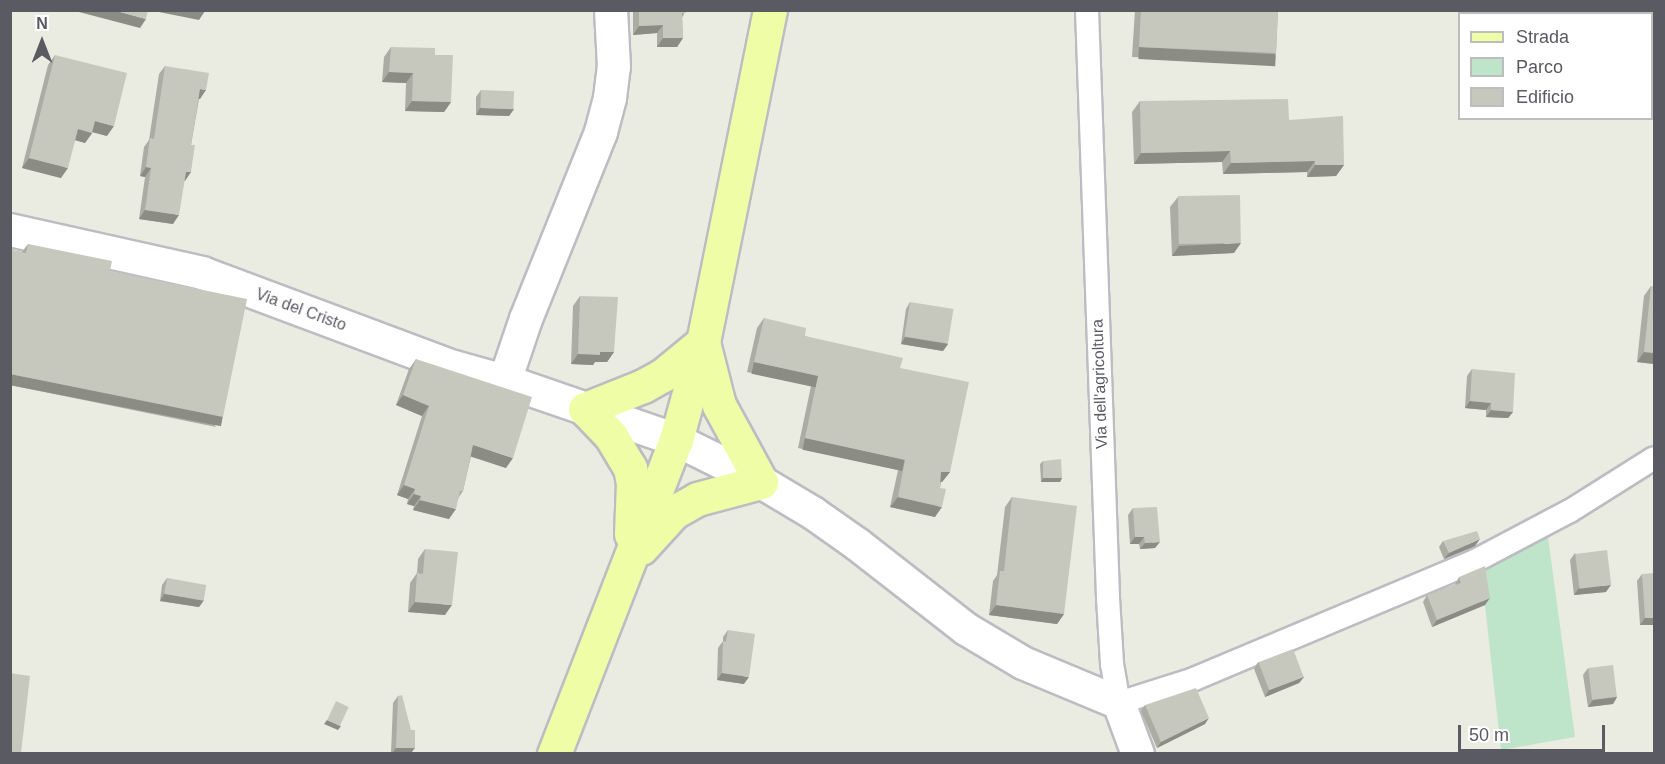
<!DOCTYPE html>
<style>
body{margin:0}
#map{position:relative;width:1665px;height:764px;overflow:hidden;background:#ebece1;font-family:Arial,sans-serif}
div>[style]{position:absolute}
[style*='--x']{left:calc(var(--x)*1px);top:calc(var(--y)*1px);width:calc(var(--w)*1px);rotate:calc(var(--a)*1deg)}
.green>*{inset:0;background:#bee4ca}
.roads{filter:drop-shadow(2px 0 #bcbcc3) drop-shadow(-2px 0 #bcbcc3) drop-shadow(0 2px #bcbcc3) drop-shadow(0 -2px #bcbcc3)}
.street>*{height:22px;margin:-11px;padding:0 11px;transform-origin:11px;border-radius:11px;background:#fff}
.secondary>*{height:32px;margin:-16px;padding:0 16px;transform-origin:16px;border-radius:16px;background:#fff}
.primary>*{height:33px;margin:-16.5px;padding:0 16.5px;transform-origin:16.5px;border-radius:16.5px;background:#eefda6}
.wall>*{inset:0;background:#abaca3}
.shaded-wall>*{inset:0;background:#8b8c84;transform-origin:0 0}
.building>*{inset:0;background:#c7c8bd;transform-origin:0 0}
span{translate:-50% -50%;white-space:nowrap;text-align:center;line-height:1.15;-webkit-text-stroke:5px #fff;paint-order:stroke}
.street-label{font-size:16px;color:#5a5b62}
.frame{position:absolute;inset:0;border:12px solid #5a5b62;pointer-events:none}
.legend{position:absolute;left:1458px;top:12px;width:195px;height:108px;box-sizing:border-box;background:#fff;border:2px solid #bdbdc0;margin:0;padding:8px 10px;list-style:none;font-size:18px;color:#5a5b62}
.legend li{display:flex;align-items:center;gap:12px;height:30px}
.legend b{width:30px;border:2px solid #bdbdc0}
.north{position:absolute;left:12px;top:12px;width:60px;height:60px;-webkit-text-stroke:4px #fff;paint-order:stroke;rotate:0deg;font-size:16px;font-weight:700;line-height:24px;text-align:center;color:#5a5b62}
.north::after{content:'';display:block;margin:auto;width:21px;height:27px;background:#5a5b62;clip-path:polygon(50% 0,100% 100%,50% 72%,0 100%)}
.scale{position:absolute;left:1458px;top:725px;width:147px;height:27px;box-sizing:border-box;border:3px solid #5a5b62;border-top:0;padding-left:8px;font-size:18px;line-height:21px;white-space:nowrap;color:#5a5b62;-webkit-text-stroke:4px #fff;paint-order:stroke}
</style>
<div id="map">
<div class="green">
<div style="clip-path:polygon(1548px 537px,1575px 737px,1501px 750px,1481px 569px)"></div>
</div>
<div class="roads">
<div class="street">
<div style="--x:1087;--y:10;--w:588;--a:87.95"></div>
<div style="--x:1108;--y:598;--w:66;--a:86.5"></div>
<div style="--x:1112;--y:664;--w:40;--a:80"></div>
<div style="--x:1119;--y:703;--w:79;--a:-17.7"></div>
<div style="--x:1194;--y:679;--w:305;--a:-22.8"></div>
<div style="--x:1475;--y:561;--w:107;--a:-27.8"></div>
<div style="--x:1570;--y:511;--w:99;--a:-32.2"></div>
</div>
<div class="secondary">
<div style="--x:10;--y:230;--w:197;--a:12.6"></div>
<div style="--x:202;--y:273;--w:269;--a:20.5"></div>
<div style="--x:454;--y:367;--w:53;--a:15.4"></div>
<div style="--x:505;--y:381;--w:181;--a:19"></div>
<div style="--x:676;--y:440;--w:95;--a:26.3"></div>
<div style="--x:761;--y:482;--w:61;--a:30.8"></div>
<div style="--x:813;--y:513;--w:54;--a:35.2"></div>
<div style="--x:857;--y:544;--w:138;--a:37.9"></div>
<div style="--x:966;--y:629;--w:66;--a:30.8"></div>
<div style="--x:1023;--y:663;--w:104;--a:22.6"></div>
<div style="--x:1119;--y:703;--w:54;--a:69.6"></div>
<div style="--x:505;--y:381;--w:65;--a:-71.3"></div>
<div style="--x:526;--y:319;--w:201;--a:-68.1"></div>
<div style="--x:601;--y:132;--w:35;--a:-75"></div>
<div style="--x:610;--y:98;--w:31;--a:-83"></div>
<div style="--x:614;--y:67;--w:57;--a:-93"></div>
</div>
<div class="primary">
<div style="--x:631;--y:534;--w:51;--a:-87.8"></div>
<div style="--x:633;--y:483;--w:15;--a:-101"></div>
<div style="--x:630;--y:468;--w:37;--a:-121"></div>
<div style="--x:611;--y:436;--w:37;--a:-134"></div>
<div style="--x:585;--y:409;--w:62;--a:-21.6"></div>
<div style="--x:643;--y:386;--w:23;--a:-29"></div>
<div style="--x:663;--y:375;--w:52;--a:-39.5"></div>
<div style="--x:641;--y:548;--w:49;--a:-47.5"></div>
<div style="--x:674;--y:512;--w:26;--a:-29"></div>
<div style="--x:697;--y:499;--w:66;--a:-14.9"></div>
<div style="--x:761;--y:482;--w:88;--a:-118.6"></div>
<div style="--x:719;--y:405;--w:65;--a:-104.3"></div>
<div style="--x:554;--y:754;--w:337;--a:-68.8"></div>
<div style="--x:676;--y:440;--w:102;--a:-74.6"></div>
<div style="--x:703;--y:342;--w:339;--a:-78.6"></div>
</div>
</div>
<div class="wall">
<div style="clip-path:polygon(633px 10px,686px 10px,682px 18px,683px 38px,677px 47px,657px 47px,657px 33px,633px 35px)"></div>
<div style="clip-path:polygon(1135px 10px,1278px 10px,1276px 53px,1269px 63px,1132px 57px)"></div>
<div style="clip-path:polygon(391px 47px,435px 55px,451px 102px,444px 112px,405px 111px,406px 83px,382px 82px,384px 57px)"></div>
<div style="clip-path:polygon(55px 55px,107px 136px,93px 132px,85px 143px,75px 140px,61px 178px,22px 168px,48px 65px)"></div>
<div style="clip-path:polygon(165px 66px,200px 99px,199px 99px,191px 145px,191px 172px,184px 181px,173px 224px,139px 219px,145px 177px,140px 176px,144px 147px,149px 140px,159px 74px)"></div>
<div style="clip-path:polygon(481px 90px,514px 109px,509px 116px,476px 115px,476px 97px)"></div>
<div style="clip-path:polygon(1140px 101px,1289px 120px,1344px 165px,1336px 176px,1307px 177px,1307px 172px,1223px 174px,1222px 162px,1134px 164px,1132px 112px)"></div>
<div style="clip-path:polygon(1178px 197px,1234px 253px,1172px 256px,1170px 207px)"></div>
<div style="clip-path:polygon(28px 244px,110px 271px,216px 427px,10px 385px,10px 250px,22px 252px)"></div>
<div style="clip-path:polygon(1651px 286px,1654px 286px,1654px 364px,1637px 362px,1644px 296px)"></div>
<div style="clip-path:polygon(580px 296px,614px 352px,607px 362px,595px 362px,593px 365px,571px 364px,573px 306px)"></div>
<div style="clip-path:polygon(910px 302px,948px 344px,943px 351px,901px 344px,906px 309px)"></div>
<div style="clip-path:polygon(764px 318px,805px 336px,900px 368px,950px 472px,942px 482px,941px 482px,935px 517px,890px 507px,898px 470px,798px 448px,811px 386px,747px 372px,757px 328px)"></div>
<div style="clip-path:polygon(416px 359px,506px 468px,471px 456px,463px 491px,459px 497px,449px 519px,413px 510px,414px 506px,407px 504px,408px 499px,397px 495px,422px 416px,396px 405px,409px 369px)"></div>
<div style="clip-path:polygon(1472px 369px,1513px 412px,1508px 418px,1486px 417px,1486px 410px,1465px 408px,1467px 376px)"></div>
<div style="clip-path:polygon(1043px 461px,1062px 478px,1060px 482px,1041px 482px,1040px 464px)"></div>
<div style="clip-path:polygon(1012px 497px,1064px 614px,1057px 624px,989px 615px,993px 581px,997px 575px,1005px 507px)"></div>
<div style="clip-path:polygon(1133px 508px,1155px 548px,1140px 549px,1139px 544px,1130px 544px,1128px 515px)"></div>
<div style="clip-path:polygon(1443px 541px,1475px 546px,1444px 559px,1439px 547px)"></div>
<div style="clip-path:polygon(425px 549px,445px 615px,408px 612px,410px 583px,417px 573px,418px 559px)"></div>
<div style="clip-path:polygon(1575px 553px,1606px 592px,1574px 595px,1570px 560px)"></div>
<div style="clip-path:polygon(1642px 574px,1654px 625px,1640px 625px,1637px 581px)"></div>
<div style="clip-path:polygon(1459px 577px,1485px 605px,1432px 627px,1423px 602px,1427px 595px,1455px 585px)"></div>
<div style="clip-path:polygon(167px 578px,204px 600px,199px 607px,160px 601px,162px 585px)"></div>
<div style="clip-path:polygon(728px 630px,744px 684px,717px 680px,718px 648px,723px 641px,723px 637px)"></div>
<div style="clip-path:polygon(1258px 662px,1304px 677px,1299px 683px,1265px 697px,1254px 669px)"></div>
<div style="clip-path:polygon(1588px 668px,1617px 697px,1613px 704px,1588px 707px,1583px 675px)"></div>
<div style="clip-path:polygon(398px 696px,411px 753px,391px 753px,393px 703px)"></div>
<div style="clip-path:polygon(1145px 705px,1205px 724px,1157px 748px,1141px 711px)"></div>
</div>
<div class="shaded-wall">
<div style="clip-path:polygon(81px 10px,113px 10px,146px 19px,140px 28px,79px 12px)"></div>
<div style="clip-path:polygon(149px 10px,202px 10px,205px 11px,199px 20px)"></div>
<div style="clip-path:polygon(663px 25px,657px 33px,633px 35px,639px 26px)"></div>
<div style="clip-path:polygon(663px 38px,683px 38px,677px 47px,657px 47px)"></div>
<div style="left:1139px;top:47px;width:137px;height:12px;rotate:3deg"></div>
<div style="clip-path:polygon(389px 72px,413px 73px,406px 83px,382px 82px)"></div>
<div style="clip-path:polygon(200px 89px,206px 90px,200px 99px,194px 98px)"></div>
<div style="clip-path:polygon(412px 101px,451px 102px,444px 112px,405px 111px)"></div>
<div style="clip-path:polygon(480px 108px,514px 109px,509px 116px,476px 115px)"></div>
<div style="clip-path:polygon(95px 121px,114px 126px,107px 136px,88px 131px)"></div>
<div style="clip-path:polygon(78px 129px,92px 133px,85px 143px,71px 139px)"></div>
<div style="clip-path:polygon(1230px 151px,1222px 162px,1134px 164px,1141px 153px)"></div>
<div style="clip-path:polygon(29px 158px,68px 168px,61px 178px,22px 168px)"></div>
<div style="clip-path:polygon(1315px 161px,1307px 172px,1223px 174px,1231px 163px)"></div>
<div style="clip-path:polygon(1315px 165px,1344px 165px,1336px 176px,1307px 177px)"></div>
<div style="clip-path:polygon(146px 167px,151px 168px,145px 177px,140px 176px)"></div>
<div style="clip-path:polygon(186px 172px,191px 172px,185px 181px,179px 180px)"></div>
<div style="clip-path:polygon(145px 210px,179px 215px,173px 224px,139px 219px)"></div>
<div style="clip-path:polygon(1241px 243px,1234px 253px,1172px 256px,1179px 246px)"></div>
<div style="clip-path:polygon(905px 337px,948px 344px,943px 351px,901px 344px)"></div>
<div style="clip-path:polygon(600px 352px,614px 352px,607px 362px,595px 362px,593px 365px,571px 364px,578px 354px)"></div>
<div style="clip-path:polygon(1644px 352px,1654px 353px,1654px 364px,1637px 362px)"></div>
<div style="left:754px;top:362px;width:66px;height:12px;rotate:12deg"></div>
<div style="left:10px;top:374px;width:217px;height:11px;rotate:11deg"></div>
<div style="clip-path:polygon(403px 395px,429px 406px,422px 416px,396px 405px)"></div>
<div style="clip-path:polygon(1470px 401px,1491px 403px,1486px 410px,1465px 408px)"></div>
<div style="clip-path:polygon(1491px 410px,1513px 412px,1508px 418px,1486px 417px)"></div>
<div style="left:805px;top:438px;width:102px;height:12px;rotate:12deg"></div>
<div style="clip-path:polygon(473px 445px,513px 458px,506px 468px,466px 455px)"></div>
<div style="clip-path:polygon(941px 472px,950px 472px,942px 482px,934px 482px)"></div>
<div style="clip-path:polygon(1043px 478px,1062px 478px,1060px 482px,1041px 482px)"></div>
<div style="clip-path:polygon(404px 485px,415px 489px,408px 499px,397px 495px)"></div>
<div style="clip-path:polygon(414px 494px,421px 496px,414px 506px,407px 504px)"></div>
<div style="clip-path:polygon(898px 497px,942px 507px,935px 517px,890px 507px)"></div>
<div style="clip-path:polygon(420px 500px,456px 509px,449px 519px,413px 510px)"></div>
<div style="clip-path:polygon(1135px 537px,1144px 537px,1139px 544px,1130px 544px)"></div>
<div style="clip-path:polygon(1480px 539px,1475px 546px,1444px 559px,1449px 553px)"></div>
<div style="clip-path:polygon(1160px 542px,1155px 548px,1140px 549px,1145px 543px)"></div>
<div style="clip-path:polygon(1611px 585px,1606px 592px,1574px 595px,1579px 588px)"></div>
<div style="clip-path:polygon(164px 594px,204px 600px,199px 607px,160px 601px)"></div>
<div style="clip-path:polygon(1490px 598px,1485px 605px,1432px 627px,1437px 620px)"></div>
<div style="clip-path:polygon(415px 602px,452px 605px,445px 615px,408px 612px)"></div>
<div style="clip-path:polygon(996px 605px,1064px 614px,1057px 624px,989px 615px)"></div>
<div style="clip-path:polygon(1645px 618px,1654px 618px,1654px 625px,1640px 625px)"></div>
<div style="clip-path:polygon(722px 673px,749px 677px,744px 684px,717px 680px)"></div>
<div style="clip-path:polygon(1304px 677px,1299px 683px,1265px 697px,1269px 690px)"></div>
<div style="clip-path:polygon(1617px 697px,1613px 704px,1588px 707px,1593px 700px)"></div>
<div style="clip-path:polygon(1209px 718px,1205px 724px,1157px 748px,1161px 742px)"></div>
<div style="clip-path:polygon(327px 720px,341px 726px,338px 730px,324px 724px)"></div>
<div style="clip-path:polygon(396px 748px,415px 748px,411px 753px,392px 753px)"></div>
</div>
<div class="building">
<div style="clip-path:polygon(113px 10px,148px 10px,146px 19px)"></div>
<div style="clip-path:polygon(639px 10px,686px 10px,686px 13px,682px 13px,683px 38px,663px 38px,663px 25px,639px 26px)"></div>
<div style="clip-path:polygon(1141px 10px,1278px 10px,1276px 53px,1139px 47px)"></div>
<div style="clip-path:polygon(391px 47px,435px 48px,435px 55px,453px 55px,451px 102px,412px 101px,413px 73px,389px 72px)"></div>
<div style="clip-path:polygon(55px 55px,127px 73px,114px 126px,95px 121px,92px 133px,78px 129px,68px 168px,29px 158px)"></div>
<div style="clip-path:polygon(165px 66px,209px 73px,206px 90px,200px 89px,191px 145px,195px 145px,191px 172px,186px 172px,179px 215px,145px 210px,151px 168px,146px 167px,150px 138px,154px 139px)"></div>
<div style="left:481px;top:90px;width:33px;height:18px;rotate:2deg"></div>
<div style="clip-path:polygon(1288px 99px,1289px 120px,1343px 116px,1344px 165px,1315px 165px,1315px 161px,1231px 163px,1230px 151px,1141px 153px,1140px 101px)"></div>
<div style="left:1240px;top:195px;width:48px;height:62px;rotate:89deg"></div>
<div style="clip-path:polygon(28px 244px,112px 261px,110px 271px,247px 299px,223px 417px,10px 374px,10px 250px,26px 253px)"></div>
<div style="clip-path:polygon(1651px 286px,1654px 286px,1654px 353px,1644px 352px)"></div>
<div style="clip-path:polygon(580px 296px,618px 297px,614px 352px,600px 352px,600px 355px,578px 354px)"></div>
<div style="left:910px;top:302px;width:44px;height:35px;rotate:9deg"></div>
<div style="clip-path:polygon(764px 318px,806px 328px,805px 336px,903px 358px,900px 368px,969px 382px,950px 472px,941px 472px,940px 488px,946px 489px,942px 507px,898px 497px,905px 460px,805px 438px,818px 376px,754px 362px)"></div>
<div style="clip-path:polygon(416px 359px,532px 397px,513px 458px,473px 445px,463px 491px,460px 491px,456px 509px,420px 500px,421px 496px,414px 494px,415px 489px,404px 485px,429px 406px,403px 395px)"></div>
<div style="clip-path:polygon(1472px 369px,1515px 373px,1513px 412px,1491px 410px,1491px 403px,1470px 401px)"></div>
<div style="clip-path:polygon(1061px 459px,1062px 478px,1043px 478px,1043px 461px)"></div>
<div style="clip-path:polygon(1012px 497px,1077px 506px,1064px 614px,996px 605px,1000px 571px,1004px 571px)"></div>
<div style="clip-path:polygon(1157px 507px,1160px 542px,1145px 543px,1144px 537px,1135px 537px,1133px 508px)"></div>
<div style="clip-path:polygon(1477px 531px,1480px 539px,1449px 553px,1443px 541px)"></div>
<div style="clip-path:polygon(425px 549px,458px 552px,452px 605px,415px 602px,417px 573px,423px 574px)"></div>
<div style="left:1607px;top:550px;width:35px;height:32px;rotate:83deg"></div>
<div style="clip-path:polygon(1485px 566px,1490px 598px,1437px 620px,1427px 595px,1461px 583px,1459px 577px)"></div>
<div style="clip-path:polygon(1654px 573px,1654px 618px,1645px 618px,1642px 574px)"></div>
<div style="left:167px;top:578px;width:40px;height:16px;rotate:10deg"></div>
<div style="clip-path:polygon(728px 630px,755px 634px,749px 677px,722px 673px,723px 641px,726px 642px)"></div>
<div style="left:1293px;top:649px;width:30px;height:37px;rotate:69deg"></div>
<div style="left:1613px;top:665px;width:32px;height:25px;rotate:83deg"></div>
<div style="clip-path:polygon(10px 673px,30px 676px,21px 753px,10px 753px)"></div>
<div style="clip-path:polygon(1196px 688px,1209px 718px,1161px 742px,1145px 705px)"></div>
<div style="clip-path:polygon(402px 695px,411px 730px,415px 730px,415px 748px,396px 748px,398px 696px)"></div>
<div style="left:336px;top:701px;width:14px;height:21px;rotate:25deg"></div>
</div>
<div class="street-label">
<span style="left:301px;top:310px;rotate:20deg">Via del Cristo</span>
<span style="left:1100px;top:384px;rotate:-92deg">Via dell'agricoltura</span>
</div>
<div class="frame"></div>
<ul class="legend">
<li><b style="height:8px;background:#eefda6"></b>Strada</li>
<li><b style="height:16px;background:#bee4ca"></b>Parco</li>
<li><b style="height:16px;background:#c7c8bd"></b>Edificio</li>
</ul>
<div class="north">N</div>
<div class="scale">50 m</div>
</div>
